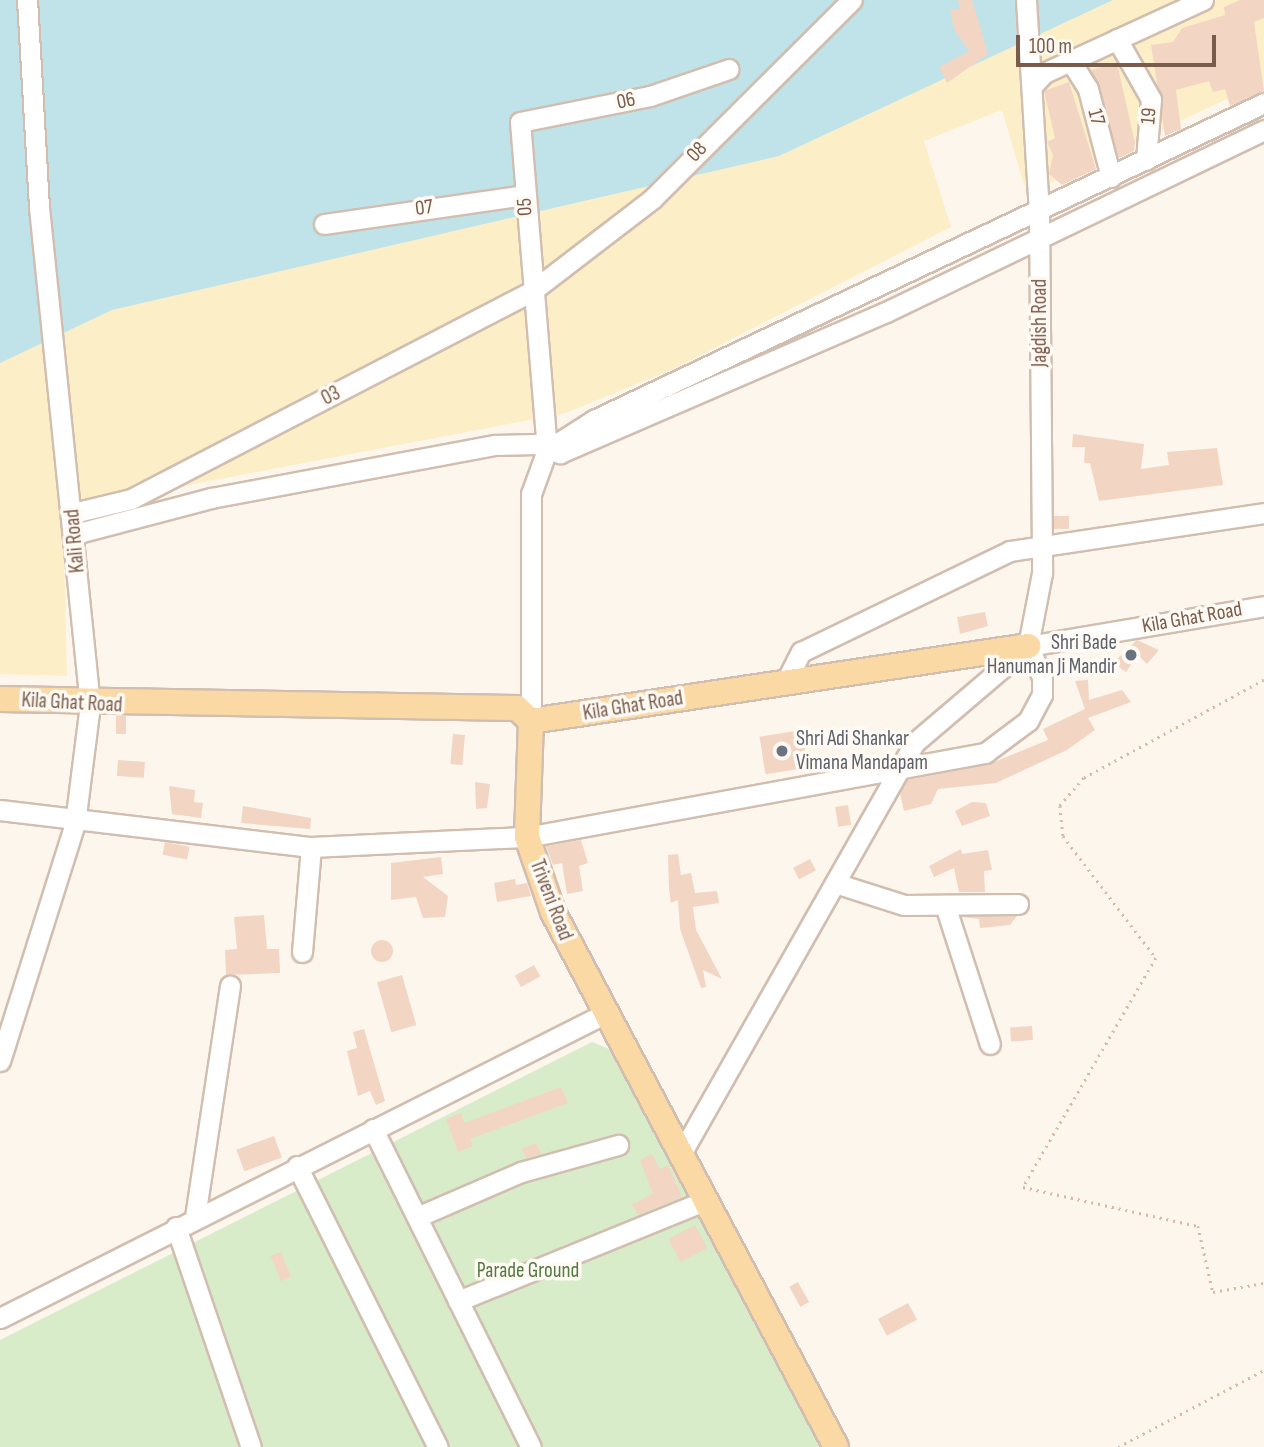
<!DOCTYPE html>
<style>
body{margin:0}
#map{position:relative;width:1264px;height:1447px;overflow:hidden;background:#fdf6ec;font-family:"Sofia Sans Condensed",sans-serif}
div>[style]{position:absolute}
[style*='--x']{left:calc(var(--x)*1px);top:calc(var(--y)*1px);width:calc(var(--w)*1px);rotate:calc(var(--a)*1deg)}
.green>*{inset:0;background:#d8ecc9}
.sand>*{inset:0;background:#fcefc7}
.water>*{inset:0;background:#bfe3e8}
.building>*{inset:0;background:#f3d5c3;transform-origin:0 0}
.round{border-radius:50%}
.path>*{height:2.5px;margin-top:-1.25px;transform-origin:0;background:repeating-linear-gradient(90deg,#d9b8a5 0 2px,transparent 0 7px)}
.roads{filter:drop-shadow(2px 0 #d1beb0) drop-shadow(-2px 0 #d1beb0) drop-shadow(0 2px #d1beb0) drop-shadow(0 -2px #d1beb0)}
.minor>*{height:19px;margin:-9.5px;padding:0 9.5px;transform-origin:9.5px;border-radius:9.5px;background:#fff}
.major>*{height:24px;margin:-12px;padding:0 12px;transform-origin:12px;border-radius:12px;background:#fbd9a5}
.dots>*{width:19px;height:19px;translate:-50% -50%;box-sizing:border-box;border:4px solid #fffaf3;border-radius:50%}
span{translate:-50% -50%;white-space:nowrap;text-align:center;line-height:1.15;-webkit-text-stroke:7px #fffaf3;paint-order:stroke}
.street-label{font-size:21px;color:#7a5c4d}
.worship-label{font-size:21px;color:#5b616d}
.right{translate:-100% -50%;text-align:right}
.left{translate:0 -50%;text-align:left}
.park-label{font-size:21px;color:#537a41}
.scale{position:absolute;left:1016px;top:35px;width:200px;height:32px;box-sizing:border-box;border:4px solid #7a5c4d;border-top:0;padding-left:9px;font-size:21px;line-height:24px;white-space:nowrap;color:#7a5c4d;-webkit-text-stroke:5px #fffaf3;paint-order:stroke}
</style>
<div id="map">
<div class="green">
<div style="clip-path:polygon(592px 1042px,609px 1049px,826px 1447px,0 1447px,0 1340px)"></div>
</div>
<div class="sand">
<div style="clip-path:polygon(317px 0,1264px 0,1264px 81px,1051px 183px,1024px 185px,1002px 110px,924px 141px,951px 227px,673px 369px,566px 413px,63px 509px,67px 676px,0 674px,0 168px)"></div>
</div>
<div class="water">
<div style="clip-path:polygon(0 0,1113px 0,779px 156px,112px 310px,0 363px)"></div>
</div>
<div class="building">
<div style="clip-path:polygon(958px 0,972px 0,988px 54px,947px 83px,939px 67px,969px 51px,954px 29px,950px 10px,960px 9px)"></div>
<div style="clip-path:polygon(1240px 0,1264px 0,1264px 18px,1254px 22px,1264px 91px,1230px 106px,1225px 89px,1213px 92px,1209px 81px,1176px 90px,1181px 129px,1165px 136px,1151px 45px,1173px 42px,1182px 28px,1225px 15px,1224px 7px)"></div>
<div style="clip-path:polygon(1117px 63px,1135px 143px,1134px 151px,1119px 158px,1091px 70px)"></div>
<div style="clip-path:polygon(1069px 82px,1096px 169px,1062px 185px,1049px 174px,1053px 155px,1047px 142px,1055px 138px,1044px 91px)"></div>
<div style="clip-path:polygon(1073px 434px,1144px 444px,1141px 469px,1169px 465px,1167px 452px,1217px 448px,1223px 485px,1099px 501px,1090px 463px,1084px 463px,1085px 447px,1072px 447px)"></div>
<div style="left:1054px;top:516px;width:15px;height:13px"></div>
<div style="clip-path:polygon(985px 612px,988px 626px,960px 634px,957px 617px)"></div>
<div style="clip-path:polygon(1137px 640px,1159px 650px,1147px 664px,1138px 655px,1126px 672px,1113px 663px)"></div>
<div style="clip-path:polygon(1088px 680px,1089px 700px,1122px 690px,1131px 702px,1088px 718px,1095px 730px,1067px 750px,996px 783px,938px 789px,931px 804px,904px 811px,900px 793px,907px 780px,987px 765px,1048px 740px,1043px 729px,1085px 709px,1075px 681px)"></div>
<div style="left:116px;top:716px;width:10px;height:18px"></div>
<div style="left:802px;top:730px;width:38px;height:43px;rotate:81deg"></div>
<div style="left:453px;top:734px;width:12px;height:30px;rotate:5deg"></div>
<div style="left:118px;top:760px;width:27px;height:16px;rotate:4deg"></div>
<div style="clip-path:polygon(475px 782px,490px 784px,487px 808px,476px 809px)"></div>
<div style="clip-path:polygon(169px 786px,195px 790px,194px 802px,203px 803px,201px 818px,172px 814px)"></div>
<div style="clip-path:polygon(972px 802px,986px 803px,990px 816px,962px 826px,955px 811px)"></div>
<div style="left:848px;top:805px;width:20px;height:13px;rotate:81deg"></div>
<div style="clip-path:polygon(243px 806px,311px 818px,310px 829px,241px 823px)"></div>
<div style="clip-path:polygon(581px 840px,588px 863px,579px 866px,583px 891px,567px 894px,562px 863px,553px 865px,546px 846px)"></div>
<div style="left:165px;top:842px;width:25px;height:13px;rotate:11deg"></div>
<div style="clip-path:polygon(961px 849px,962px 854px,988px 850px,992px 870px,984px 871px,985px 892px,959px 892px,954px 868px,934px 877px,929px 866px)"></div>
<div style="clip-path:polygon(678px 854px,681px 875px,691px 873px,695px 893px,717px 891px,719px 903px,693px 907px,696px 930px,722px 979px,703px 970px,706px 987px,701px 988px,680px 929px,678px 900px,671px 903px,669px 889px,668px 855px)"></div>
<div style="clip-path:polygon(441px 857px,443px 874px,423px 877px,448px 896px,445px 917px,423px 918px,416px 897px,391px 900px,391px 863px)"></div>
<div style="left:810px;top:859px;width:13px;height:19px;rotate:63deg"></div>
<div style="clip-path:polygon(515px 879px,516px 885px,527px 883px,531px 896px,497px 902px,494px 883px)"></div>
<div style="clip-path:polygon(264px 915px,267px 949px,279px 949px,280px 973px,226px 975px,225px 950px,237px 949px,234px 917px)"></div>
<div style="clip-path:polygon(1017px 916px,1010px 925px,980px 928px,979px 919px,962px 917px)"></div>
<div class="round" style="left:371px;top:940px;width:22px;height:22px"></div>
<div style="left:534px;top:965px;width:13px;height:22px;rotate:61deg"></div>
<div style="left:402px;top:975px;width:52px;height:26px;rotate:74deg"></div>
<div style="left:1032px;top:1026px;width:14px;height:22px;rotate:86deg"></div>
<div style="clip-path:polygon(364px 1029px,385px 1101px,376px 1105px,370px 1091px,358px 1096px,347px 1051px,357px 1048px,353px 1032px)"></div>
<div style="clip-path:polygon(561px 1087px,568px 1103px,470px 1139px,473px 1146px,458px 1152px,446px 1119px,461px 1113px,464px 1123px)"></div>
<div style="left:274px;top:1136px;width:23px;height:40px;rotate:70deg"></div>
<div style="clip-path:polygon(536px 1143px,541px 1154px,526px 1158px,522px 1149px)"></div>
<div style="clip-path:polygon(652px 1154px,660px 1169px,668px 1165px,682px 1197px,638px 1215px,632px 1204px,653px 1194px,640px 1160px)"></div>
<div style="left:695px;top:1225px;width:26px;height:30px;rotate:62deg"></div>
<div style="left:281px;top:1252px;width:27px;height:11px;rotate:68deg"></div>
<div style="left:798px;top:1282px;width:23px;height:10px;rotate:61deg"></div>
<div style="left:908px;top:1303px;width:19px;height:34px;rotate:62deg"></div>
</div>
<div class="path">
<div style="--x:1264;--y:680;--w:205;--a:151.4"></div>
<div style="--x:1084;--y:778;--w:37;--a:131"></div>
<div style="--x:1060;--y:806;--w:30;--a:84"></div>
<div style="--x:1063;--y:836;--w:153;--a:52.7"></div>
<div style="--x:1156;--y:958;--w:265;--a:120.1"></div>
<div style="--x:1023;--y:1187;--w:179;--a:12.6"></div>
<div style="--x:1198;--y:1226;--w:68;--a:77.2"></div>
<div style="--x:1213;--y:1292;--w:52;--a:-10"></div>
<div style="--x:1118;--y:1447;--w:165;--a:-27.8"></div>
</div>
<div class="roads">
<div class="minor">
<div style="--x:1026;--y:0;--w:210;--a:86.5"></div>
<div style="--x:1039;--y:210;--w:363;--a:89.5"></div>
<div style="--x:1042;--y:573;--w:74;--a:100.9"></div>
<div style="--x:1117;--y:39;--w:69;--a:60.5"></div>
<div style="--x:1151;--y:99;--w:61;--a:94.7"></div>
<div style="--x:1070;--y:60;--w:34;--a:58"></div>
<div style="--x:1088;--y:89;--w:91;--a:75.4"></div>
<div style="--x:1033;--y:85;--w:16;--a:-47"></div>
<div style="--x:1044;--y:73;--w:175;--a:-24.7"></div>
<div style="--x:324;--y:224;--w:203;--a:-8.2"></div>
<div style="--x:547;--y:450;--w:56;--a:-32.6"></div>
<div style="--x:594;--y:420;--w:741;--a:-25.32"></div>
<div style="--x:73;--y:513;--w:60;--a:-13.6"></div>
<div style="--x:131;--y:499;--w:450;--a:-27.4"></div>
<div style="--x:531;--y:292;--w:153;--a:-37.5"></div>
<div style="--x:652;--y:199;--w:282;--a:-44.9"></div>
<div style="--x:75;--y:534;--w:141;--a:-14.8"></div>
<div style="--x:211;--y:498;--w:289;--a:-10.6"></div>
<div style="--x:495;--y:445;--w:41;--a:-1.4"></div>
<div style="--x:536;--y:444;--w:26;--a:21"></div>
<div style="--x:560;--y:453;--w:355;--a:-23.4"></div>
<div style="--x:886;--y:312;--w:420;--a:-25.7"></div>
<div style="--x:1028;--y:646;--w:239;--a:-9.6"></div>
<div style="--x:786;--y:681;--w:33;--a:-63"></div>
<div style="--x:801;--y:652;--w:232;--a:-25.8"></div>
<div style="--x:1010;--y:551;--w:257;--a:-8.5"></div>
<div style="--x:531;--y:721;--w:227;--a:-90"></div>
<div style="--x:531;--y:494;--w:47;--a:-70"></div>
<div style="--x:547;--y:450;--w:329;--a:-94.7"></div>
<div style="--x:520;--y:122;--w:133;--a:-11.3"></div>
<div style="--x:650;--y:96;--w:83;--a:-18.9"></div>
<div style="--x:0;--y:810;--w:313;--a:6.8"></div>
<div style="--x:311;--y:847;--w:216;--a:-2.7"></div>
<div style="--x:527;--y:837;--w:466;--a:-10.4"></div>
<div style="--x:985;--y:753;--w:54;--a:-36.7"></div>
<div style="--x:1028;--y:721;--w:30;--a:-62"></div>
<div style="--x:1042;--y:695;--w:18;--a:-90"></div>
<div style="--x:1042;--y:677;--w:34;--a:-114"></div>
<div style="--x:835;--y:883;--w:72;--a:17.7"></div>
<div style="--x:904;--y:905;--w:114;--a:-0.5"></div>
<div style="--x:945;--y:905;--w:146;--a:72.1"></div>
<div style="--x:302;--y:952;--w:105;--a:-85.1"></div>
<div style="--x:0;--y:1061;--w:250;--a:-72.5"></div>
<div style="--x:75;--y:823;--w:119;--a:-82.8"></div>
<div style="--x:90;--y:705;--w:501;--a:-95.85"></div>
<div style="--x:39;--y:207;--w:207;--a:-93.3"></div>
<div style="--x:373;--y:1129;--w:355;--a:63.6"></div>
<div style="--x:682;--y:1152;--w:470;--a:-60.4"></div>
<div style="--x:914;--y:743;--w:150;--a:-40.4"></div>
<div style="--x:297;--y:1166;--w:314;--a:63.4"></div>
<div style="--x:195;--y:1217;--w:234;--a:-81.4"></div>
<div style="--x:417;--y:1217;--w:113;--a:-23.4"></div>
<div style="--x:521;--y:1172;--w:101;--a:-15.6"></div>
<div style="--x:176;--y:1227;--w:232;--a:71.2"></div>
<div style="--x:458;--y:1301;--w:269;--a:-22.1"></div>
<div style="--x:0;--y:1318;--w:674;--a:-26.72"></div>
</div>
<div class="major">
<div style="--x:0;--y:699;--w:517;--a:1"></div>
<div style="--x:517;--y:708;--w:19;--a:43"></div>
<div style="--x:531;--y:721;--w:503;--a:-8.58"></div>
<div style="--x:531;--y:721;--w:116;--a:92"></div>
<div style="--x:527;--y:837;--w:79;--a:70.9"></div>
<div style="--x:553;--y:912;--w:605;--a:62.12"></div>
</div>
</div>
<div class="dots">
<div style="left:1131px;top:655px;background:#6b7280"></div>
<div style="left:782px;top:751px;background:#6b7280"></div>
</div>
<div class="street-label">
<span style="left:626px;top:101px;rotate:-12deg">06</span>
<span style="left:1149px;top:116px;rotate:-85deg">19</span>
<span style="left:1096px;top:117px;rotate:75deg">17</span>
<span style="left:697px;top:152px;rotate:-47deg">08</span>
<span style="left:525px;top:207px;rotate:-94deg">05</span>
<span style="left:424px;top:208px;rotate:-7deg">07</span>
<span style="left:1040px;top:323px;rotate:-90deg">Jagdish Road</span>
<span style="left:331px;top:396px;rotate:-27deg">03</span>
<span style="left:75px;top:541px;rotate:-95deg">Kali Road</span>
<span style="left:1192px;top:618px;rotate:-10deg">Kila Ghat Road</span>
<span style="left:72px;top:703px;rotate:3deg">Kila Ghat Road</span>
<span style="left:633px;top:706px;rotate:-9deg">Kila Ghat Road</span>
<span style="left:551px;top:900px;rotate:69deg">Triveni Road</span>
</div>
<div class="worship-label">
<span class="right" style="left:1117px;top:655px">Shri Bade<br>Hanuman Ji Mandir</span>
<span class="left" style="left:796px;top:751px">Shri Adi Shankar<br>Vimana Mandapam</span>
</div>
<div class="park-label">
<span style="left:528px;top:1271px">Parade Ground</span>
</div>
<div class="scale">100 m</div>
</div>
